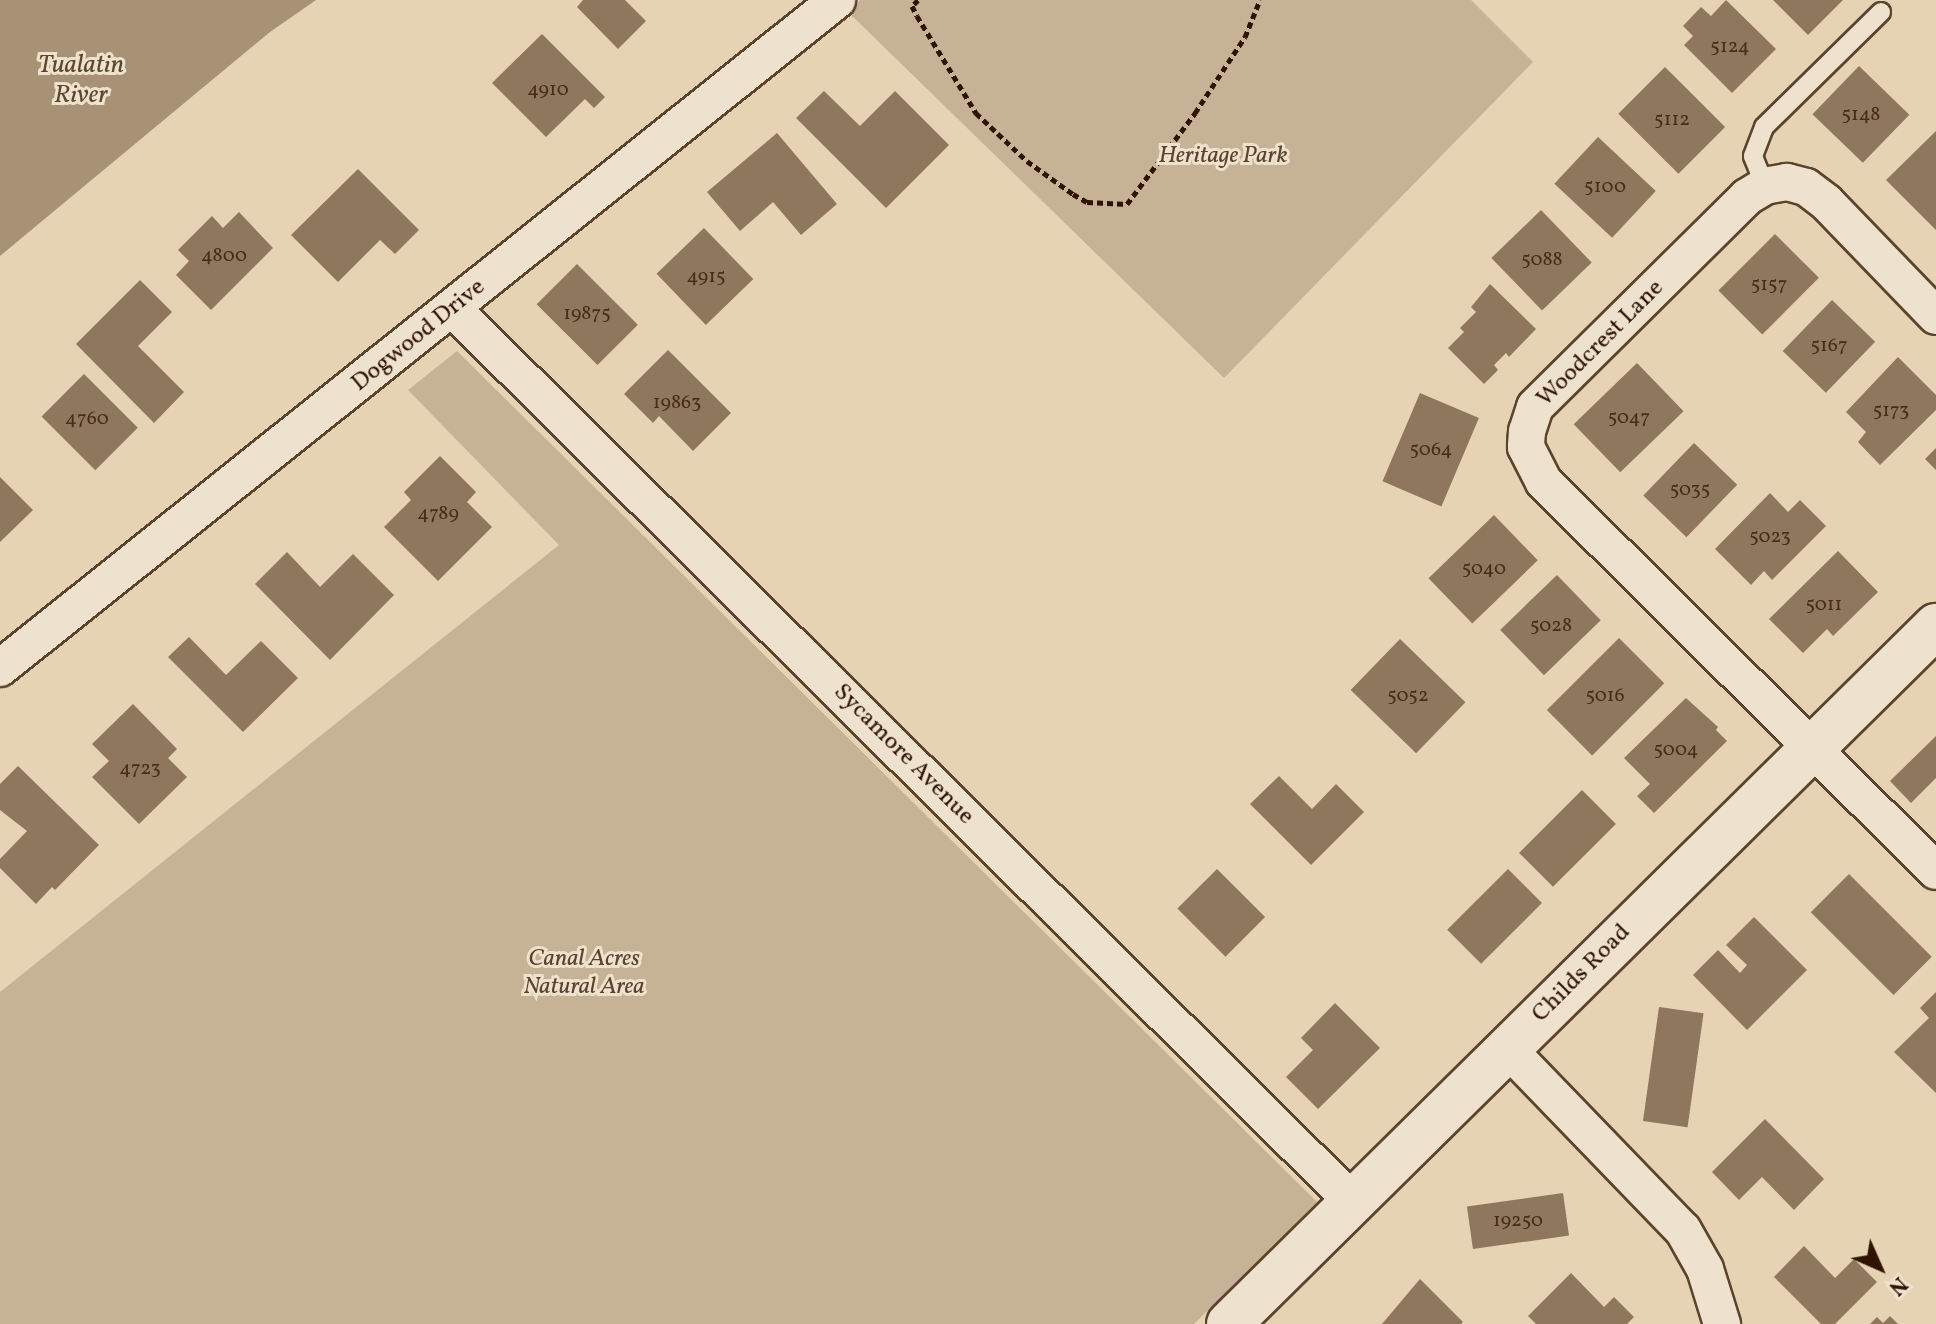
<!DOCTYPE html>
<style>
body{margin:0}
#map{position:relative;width:1936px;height:1324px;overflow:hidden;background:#e5d3b3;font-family:Vollkorn,serif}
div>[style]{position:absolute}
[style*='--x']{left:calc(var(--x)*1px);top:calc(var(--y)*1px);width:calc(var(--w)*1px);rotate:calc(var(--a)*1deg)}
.green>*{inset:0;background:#c6b295}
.water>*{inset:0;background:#a79276}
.building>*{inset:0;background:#8e775d;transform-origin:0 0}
.path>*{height:5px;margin-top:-2.5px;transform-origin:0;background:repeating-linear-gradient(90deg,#2f1300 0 6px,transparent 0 10px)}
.roads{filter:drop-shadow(2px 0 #5c432d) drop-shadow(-2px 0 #5c432d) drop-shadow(0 2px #5c432d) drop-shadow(0 -2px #5c432d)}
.service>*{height:18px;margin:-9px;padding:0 9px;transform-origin:9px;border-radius:9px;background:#eee2ce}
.minor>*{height:36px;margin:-18px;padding:0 18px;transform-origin:18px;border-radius:18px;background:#eee2ce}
.tertiary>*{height:44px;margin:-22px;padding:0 22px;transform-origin:22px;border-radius:22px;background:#eee2ce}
span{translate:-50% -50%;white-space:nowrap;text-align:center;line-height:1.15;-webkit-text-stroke:6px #eee2ce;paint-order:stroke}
.number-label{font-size:20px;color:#472c17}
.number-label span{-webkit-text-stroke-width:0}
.park-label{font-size:24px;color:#5c432d;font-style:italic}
.street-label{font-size:24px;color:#2f1300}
.water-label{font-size:26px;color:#5f462f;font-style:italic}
.north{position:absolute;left:1840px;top:1228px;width:80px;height:80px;-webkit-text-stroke:6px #eee2ce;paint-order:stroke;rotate:135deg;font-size:22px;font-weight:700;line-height:32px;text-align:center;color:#2f1300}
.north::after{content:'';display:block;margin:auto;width:28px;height:36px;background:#2f1300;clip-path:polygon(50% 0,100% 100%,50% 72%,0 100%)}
</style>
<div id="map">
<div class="green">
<div style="clip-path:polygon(860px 0,1471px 0,1533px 62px,1224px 378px,848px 12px)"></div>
<div style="clip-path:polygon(457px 351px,1317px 1202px,1194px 1324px,0 1324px,0 992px,559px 545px,408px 390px)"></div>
</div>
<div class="water">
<div style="clip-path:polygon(0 0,316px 0,270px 32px,0 256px)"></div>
</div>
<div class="building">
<div style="clip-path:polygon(583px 0,625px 0,646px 21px,618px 49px,577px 7px)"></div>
<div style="clip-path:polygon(1726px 0,1776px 49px,1732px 93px,1684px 45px,1693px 36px,1683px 26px,1701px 7px,1711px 16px)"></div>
<div style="clip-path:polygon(1773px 0,1843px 0,1808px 35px)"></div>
<div style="clip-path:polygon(542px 34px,605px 97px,594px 108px,585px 99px,546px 137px,492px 83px)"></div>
<div style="left:1859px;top:66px;width:70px;height:67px;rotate:44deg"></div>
<div style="left:1665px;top:67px;width:85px;height:66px;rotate:45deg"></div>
<div style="clip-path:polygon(824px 91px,860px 126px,895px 91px,949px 145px,886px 208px,796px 118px)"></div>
<div style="clip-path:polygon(1936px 131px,1936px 230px,1886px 180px)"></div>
<div style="clip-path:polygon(777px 133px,837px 204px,801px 235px,773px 202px,740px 231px,707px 192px)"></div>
<div style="left:1598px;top:137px;width:79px;height:64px;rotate:43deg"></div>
<div style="clip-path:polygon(358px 169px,419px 230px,395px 254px,380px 240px,338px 282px,291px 235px)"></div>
<div style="left:1541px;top:210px;width:73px;height:69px;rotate:46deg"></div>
<div style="clip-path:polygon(239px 212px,273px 248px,211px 310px,176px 275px,189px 261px,178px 250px,212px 216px,223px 228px)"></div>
<div style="left:704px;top:228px;width:71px;height:66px;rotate:46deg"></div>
<div style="left:1775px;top:234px;width:62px;height:80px;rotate:45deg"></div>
<div style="left:577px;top:264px;width:86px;height:57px;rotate:45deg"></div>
<div style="clip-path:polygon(140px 280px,172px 312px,138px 346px,184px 392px,154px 423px,76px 344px)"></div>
<div style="clip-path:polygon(1490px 284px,1536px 329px,1509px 357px,1506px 353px,1494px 365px,1498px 370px,1484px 384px,1448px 348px,1464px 332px,1460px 328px,1476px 312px,1471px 307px)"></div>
<div style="left:1832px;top:300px;width:60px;height:71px;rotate:44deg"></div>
<div style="clip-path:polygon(668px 350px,731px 413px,693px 451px,659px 416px,653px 423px,624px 394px)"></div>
<div style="clip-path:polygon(1898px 357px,1936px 395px,1936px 410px,1880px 465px,1858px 442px,1866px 432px,1846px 412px)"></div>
<div style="left:1637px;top:363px;width:67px;height:88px;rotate:46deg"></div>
<div style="left:84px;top:374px;width:76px;height:60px;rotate:45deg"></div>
<div style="left:1420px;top:393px;width:64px;height:96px;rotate:23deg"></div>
<div style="left:1694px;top:443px;width:60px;height:73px;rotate:44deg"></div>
<div style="clip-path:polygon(1936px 448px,1936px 470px,1925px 459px)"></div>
<div style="clip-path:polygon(440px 456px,476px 492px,467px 502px,492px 527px,438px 581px,384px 527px,411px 500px,404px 492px)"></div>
<div style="clip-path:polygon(0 477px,33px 510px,0 542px)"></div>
<div style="clip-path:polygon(1770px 493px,1788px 512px,1800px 500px,1826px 526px,1772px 580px,1764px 571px,1751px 585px,1715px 549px)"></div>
<div style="left:1494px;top:515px;width:63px;height:91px;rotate:46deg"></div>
<div style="clip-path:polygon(1838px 551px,1878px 592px,1833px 636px,1827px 629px,1803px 653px,1769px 619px)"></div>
<div style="clip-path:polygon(287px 552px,320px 587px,353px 554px,394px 595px,330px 660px,255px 584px)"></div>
<div style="left:1557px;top:575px;width:63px;height:79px;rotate:46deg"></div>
<div style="clip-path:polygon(189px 637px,226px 675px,261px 641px,298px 678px,243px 732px,168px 657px)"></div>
<div style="left:1619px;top:638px;width:64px;height:102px;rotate:45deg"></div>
<div style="left:1400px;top:639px;width:91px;height:71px;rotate:44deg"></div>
<div style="clip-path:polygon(1686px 698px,1718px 727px,1716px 730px,1727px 741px,1654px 813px,1637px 796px,1650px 784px,1624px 758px)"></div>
<div style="clip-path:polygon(133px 704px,177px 749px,168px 758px,187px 777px,139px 824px,92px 777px,109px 761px,92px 744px)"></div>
<div style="clip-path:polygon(1936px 736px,1936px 778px,1911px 803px,1890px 781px)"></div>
<div style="clip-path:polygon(18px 766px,99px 845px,55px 890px,52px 887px,36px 904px,0 868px,0 859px,27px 831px,0 810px,0 784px)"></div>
<div style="clip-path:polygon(1279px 776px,1312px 809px,1336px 784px,1364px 812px,1311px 865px,1250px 804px)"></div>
<div style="left:1582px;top:790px;width:48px;height:89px;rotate:45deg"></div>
<div style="left:1217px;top:869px;width:68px;height:56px;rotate:45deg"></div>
<div style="left:1508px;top:869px;width:48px;height:86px;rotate:45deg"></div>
<div style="left:1849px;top:874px;width:117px;height:54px;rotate:45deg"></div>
<div style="clip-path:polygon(1754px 917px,1807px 970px,1747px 1030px,1693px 975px,1718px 950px,1740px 973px,1747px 965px,1726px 945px)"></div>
<div style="clip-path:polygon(1936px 992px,1936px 1093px,1894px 1052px,1929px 1018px,1920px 1008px)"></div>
<div style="clip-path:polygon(1335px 1003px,1380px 1048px,1318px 1109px,1286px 1077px,1313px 1050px,1301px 1038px)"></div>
<div style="left:1659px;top:1007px;width:45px;height:115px;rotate:8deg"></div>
<div style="clip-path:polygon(1765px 1119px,1824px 1179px,1794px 1210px,1762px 1177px,1739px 1200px,1712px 1172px)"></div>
<div style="left:1563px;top:1193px;width:43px;height:97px;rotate:82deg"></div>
<div style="clip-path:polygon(1804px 1246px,1835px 1278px,1854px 1259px,1877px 1282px,1835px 1324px,1821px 1324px,1774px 1277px)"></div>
<div style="clip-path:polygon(1571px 1273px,1604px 1307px,1614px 1297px,1634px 1317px,1627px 1324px,1536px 1324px,1528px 1316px)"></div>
<div style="clip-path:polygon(1420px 1279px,1463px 1322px,1461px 1324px,1382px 1324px)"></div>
<div style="clip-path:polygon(1890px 1316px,1898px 1324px,1870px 1324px,1877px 1317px,1883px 1323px)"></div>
</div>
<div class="path">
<div style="--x:918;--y:0;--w:8;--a:135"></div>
<div style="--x:912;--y:6;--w:11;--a:63"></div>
<div style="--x:917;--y:16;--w:114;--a:58.7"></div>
<div style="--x:976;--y:113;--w:70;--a:43.3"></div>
<div style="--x:1027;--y:161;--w:57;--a:35.7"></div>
<div style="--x:1073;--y:194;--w:16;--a:30"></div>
<div style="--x:1087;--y:202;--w:40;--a:2.9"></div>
<div style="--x:1127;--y:204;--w:114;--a:-53.2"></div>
<div style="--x:1195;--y:113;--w:91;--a:-56.7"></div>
<div style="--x:1245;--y:37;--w:40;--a:-68"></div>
</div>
<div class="roads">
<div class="service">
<div style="--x:1765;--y:186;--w:32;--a:-112"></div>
<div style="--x:1753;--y:156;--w:31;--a:-69"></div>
<div style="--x:1764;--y:127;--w:164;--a:-44.5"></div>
</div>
<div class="minor">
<div style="--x:453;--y:309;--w:1266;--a:44.78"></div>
<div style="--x:1936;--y:316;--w:158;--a:-134"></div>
<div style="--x:1826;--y:202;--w:25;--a:-143"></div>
<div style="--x:1806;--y:187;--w:20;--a:-165"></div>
<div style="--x:1787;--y:182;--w:22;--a:170"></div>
<div style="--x:1765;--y:186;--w:21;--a:149"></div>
<div style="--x:1747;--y:197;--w:298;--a:135.3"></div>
<div style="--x:1535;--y:407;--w:25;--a:108"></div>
<div style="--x:1527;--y:431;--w:16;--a:94"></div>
<div style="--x:1526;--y:447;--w:39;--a:63"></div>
<div style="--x:1544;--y:482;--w:552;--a:44.78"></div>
<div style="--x:0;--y:668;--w:1071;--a:-38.59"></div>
<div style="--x:1507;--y:1048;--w:253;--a:46"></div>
<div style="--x:1683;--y:1230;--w:45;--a:60.6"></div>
<div style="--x:1705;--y:1269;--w:58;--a:72.8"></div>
</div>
<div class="tertiary">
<div style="--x:1229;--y:1324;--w:994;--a:-44.63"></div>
</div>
</div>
<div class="number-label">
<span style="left:1730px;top:47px">5124</span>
<span style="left:548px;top:90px">4910</span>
<span style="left:1861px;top:115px">5148</span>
<span style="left:1672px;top:120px">5112</span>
<span style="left:1605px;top:187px">5100</span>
<span style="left:224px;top:256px">4800</span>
<span style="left:1542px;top:260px">5088</span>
<span style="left:706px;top:277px">4915</span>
<span style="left:1769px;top:285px">5157</span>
<span style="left:587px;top:314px">19875</span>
<span style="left:1829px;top:346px">5167</span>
<span style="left:677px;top:403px">19863</span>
<span style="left:1891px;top:411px">5173</span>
<span style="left:1629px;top:418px">5047</span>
<span style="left:87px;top:419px">4760</span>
<span style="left:1431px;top:450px">5064</span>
<span style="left:1690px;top:490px">5035</span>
<span style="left:438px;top:514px">4789</span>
<span style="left:1770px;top:537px">5023</span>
<span style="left:1484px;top:569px">5040</span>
<span style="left:1824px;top:605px">5011</span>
<span style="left:1551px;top:626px">5028</span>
<span style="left:1408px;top:696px">5052</span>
<span style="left:1605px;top:696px">5016</span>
<span style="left:1676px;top:750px">5004</span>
<span style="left:140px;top:769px">4723</span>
<span style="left:1518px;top:1221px">19250</span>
</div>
<div class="park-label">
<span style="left:1223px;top:157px">Heritage Park</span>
<span style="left:584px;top:974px">Canal Acres<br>Natural Area</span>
</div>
<div class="street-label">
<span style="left:419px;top:336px;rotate:-39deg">Dogwood Drive</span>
<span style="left:1601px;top:344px;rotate:-45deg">Woodcrest Lane</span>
<span style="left:903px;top:755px;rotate:45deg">Sycamore Avenue</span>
<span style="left:1582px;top:974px;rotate:-45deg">Childs Road</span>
</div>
<div class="water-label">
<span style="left:81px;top:81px">Tualatin<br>River</span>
</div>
<div class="north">N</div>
</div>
